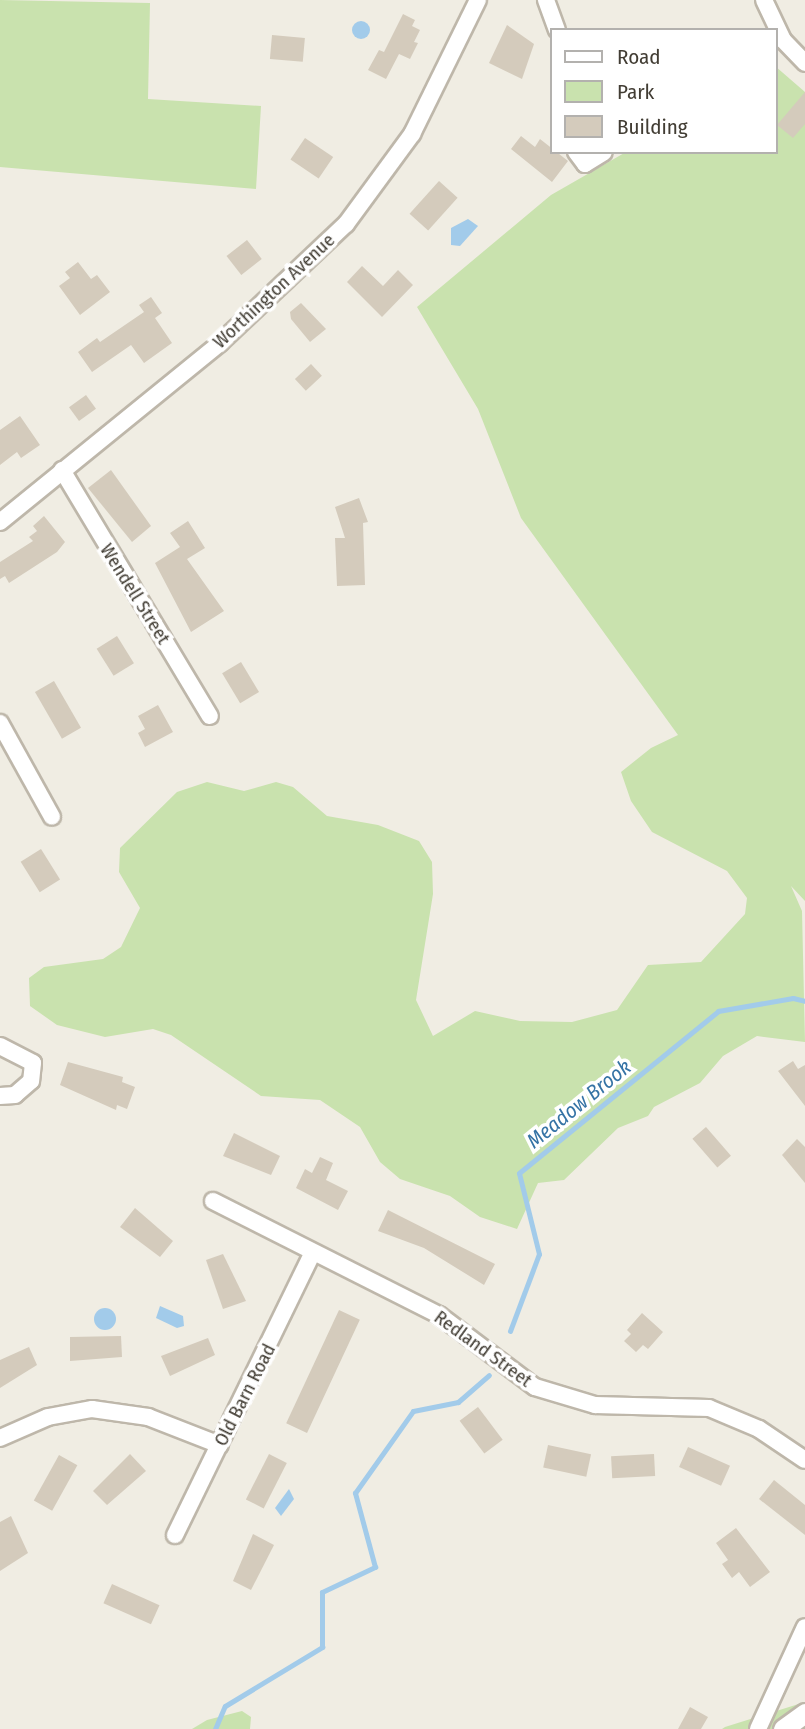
<!DOCTYPE html>
<style>
body{margin:0}
#map{position:relative;width:805px;height:1729px;overflow:hidden;background:#f0ede3;font-family:"Fira Sans Condensed",sans-serif}
div>[style]{position:absolute}
[style*='--x']{left:calc(var(--x)*1px);top:calc(var(--y)*1px);width:calc(var(--w)*1px);rotate:calc(var(--a)*1deg)}
.green>*{inset:0;background:#c9e2ae}
.water>*{inset:0;background:#a2cbea}
.round{border-radius:50%}
.stream>*{height:5px;margin:-2.5px;padding:0 2.5px;transform-origin:2.5px;border-radius:2.5px;background:#a2cbea}
.building>*{inset:0;background:#d4cbbc;transform-origin:0 0}
.roads{filter:drop-shadow(2px 0 #beb7aa) drop-shadow(-2px 0 #beb7aa) drop-shadow(0 2px #beb7aa) drop-shadow(0 -2px #beb7aa)}
.minor>*{height:16px;margin:-8px;padding:0 8px;transform-origin:8px;border-radius:8px;background:#fff}
.tertiary>*{height:19px;margin:-9.5px;padding:0 9.5px;transform-origin:9.5px;border-radius:9.5px;background:#fff}
span{translate:-50% -50%;white-space:nowrap;text-align:center;line-height:1.15;-webkit-text-stroke:7px #fff;paint-order:stroke}
.street-label{font-size:19px;color:#423d34}
.water-label{font-size:21px;color:#3573a5;font-style:italic}
.legend{position:absolute;left:550px;top:28px;width:228px;height:126px;box-sizing:border-box;background:#fff;border:2px solid #b3b1ae;margin:0;padding:9px 12px;list-style:none;font-size:21px;color:#423d34}
.legend li{display:flex;align-items:center;gap:14px;height:35px}
.legend b{width:35px;border:2px solid #b3b1ae}
</style>
<div id="map">
<div class="green">
<div style="clip-path:polygon(0 0,150px 3px,148px 99px,261px 106px,256px 189px,0 167px)"></div>
<div style="clip-path:polygon(775px 66px,805px 92px,805px 901px,791px 886px,802px 911px,805px 1042px,757px 1036px,723px 1056px,700px 1083px,654px 1107px,648px 1116px,618px 1128px,564px 1180px,538px 1183px,517px 1229px,480px 1217px,450px 1196px,400px 1179px,380px 1162px,360px 1127px,320px 1100px,261px 1096px,171px 1035px,153px 1029px,105px 1037px,57px 1025px,30px 1006px,29px 978px,44px 967px,103px 959px,121px 947px,140px 908px,119px 872px,120px 848px,177px 792px,207px 782px,244px 791px,276px 782px,293px 787px,327px 816px,378px 825px,419px 841px,432px 862px,433px 894px,416px 1000px,433px 1036px,475px 1011px,520px 1021px,572px 1022px,617px 1010px,648px 965px,701px 962px,745px 914px,747px 898px,727px 871px,652px 832px,631px 801px,621px 772px,651px 748px,678px 735px,521px 518px,478px 409px,417px 307px,551px 195px,626px 152px,775px 152px)"></div>
<div style="clip-path:polygon(805px 1702px,805px 1729px,722px 1729px,725px 1727px)"></div>
<div style="clip-path:polygon(242px 1711px,251px 1717px,250px 1729px,192px 1729px,207px 1720px)"></div>
</div>
<div class="water">
<div class="round" style="left:352px;top:21px;width:18px;height:18px"></div>
<div style="clip-path:polygon(468px 219px,478px 226px,460px 246px,451px 245px,451px 228px)"></div>
<div style="clip-path:polygon(160px 1306px,183px 1316px,184px 1326px,177px 1328px,156px 1318px)"></div>
<div class="round" style="left:94px;top:1308px;width:22px;height:22px"></div>
<div style="clip-path:polygon(289px 1489px,294px 1499px,281px 1516px,275px 1508px)"></div>
</div>
<div class="stream">
<div style="--x:510;--y:1331;--w:82;--a:-69.4"></div>
<div style="--x:539;--y:1254;--w:83;--a:-103.9"></div>
<div style="--x:519;--y:1173;--w:257;--a:-39.1"></div>
<div style="--x:718;--y:1011;--w:76;--a:-9.8"></div>
<div style="--x:793;--y:998;--w:12;--a:14"></div>
<div style="--x:215;--y:1729;--w:25;--a:-67"></div>
<div style="--x:225;--y:1706;--w:114;--a:-31.3"></div>
<div style="--x:322;--y:1647;--w:55;--a:-90"></div>
<div style="--x:322;--y:1592;--w:59;--a:-25.3"></div>
<div style="--x:375;--y:1567;--w:77;--a:-105.1"></div>
<div style="--x:355;--y:1493;--w:100;--a:-54.7"></div>
<div style="--x:413;--y:1411;--w:46;--a:-11.3"></div>
<div style="--x:458;--y:1402;--w:41;--a:-41.1"></div>
</div>
<div class="building">
<div style="clip-path:polygon(403px 14px,415px 20px,412px 26px,420px 30px,414px 42px,418px 43px,410px 59px,399px 54px,386px 79px,368px 70px,379px 50px,384px 52px)"></div>
<div style="clip-path:polygon(507px 25px,534px 44px,522px 79px,489px 63px)"></div>
<div style="left:272px;top:35px;width:33px;height:24px;rotate:5deg"></div>
<div style="clip-path:polygon(805px 92px,805px 124px,793px 138px,777px 125px)"></div>
<div style="clip-path:polygon(521px 136px,535px 147px,540px 139px,568px 161px,552px 182px,511px 149px)"></div>
<div style="left:305px;top:138px;width:34px;height:26px;rotate:34deg"></div>
<div style="left:439px;top:181px;width:25px;height:44px;rotate:42deg"></div>
<div style="left:247px;top:240px;width:24px;height:26px;rotate:52deg"></div>
<div style="clip-path:polygon(78px 262px,91px 279px,97px 275px,110px 292px,80px 315px,59px 286px,70px 278px,65px 272px)"></div>
<div style="clip-path:polygon(362px 266px,383px 286px,398px 270px,413px 285px,382px 317px,347px 282px)"></div>
<div style="clip-path:polygon(151px 297px,162px 313px,155px 318px,172px 343px,144px 363px,131px 345px,92px 372px,78px 352px,97px 338px,100px 342px,144px 312px,139px 305px)"></div>
<div style="clip-path:polygon(301px 303px,326px 329px,310px 342px,291px 319px,290px 312px)"></div>
<div style="left:311px;top:364px;width:16px;height:22px;rotate:47deg"></div>
<div style="left:86px;top:395px;width:17px;height:21px;rotate:54deg"></div>
<div style="clip-path:polygon(20px 416px,40px 445px,21px 458px,17px 452px,0 465px,0 430px)"></div>
<div style="clip-path:polygon(111px 470px,151px 526px,132px 542px,88px 488px)"></div>
<div style="clip-path:polygon(359px 498px,368px 522px,363px 523px,365px 585px,337px 586px,335px 538px,345px 538px,335px 507px)"></div>
<div style="clip-path:polygon(44px 516px,65px 542px,57px 552px,9px 583px,5px 576px,0 579px,0 562px,33px 541px,29px 537px,37px 531px,33px 526px)"></div>
<div style="clip-path:polygon(188px 521px,205px 548px,187px 559px,224px 611px,191px 632px,155px 563px,180px 547px,170px 533px)"></div>
<div style="left:117px;top:636px;width:32px;height:24px;rotate:58deg"></div>
<div style="left:241px;top:662px;width:35px;height:22px;rotate:59deg"></div>
<div style="left:54px;top:681px;width:54px;height:22px;rotate:60deg"></div>
<div style="clip-path:polygon(158px 705px,173px 732px,145px 747px,138px 733px,145px 729px,138px 716px)"></div>
<div style="left:41px;top:849px;width:36px;height:24px;rotate:58deg"></div>
<div style="clip-path:polygon(793px 1061px,798px 1069px,805px 1065px,805px 1106px,778px 1071px)"></div>
<div style="clip-path:polygon(68px 1062px,123px 1077px,122px 1082px,135px 1087px,127px 1109px,117px 1105px,116px 1110px,60px 1085px)"></div>
<div style="left:706px;top:1127px;width:38px;height:18px;rotate:49deg"></div>
<div style="clip-path:polygon(234px 1133px,280px 1156px,271px 1175px,223px 1156px)"></div>
<div style="clip-path:polygon(797px 1139px,805px 1147px,805px 1183px,782px 1155px)"></div>
<div style="clip-path:polygon(320px 1157px,333px 1163px,326px 1180px,348px 1191px,338px 1210px,296px 1188px,305px 1169px,312px 1173px)"></div>
<div style="clip-path:polygon(135px 1208px,173px 1241px,160px 1257px,120px 1227px)"></div>
<div style="clip-path:polygon(388px 1210px,495px 1264px,484px 1285px,424px 1248px,378px 1231px)"></div>
<div style="clip-path:polygon(223px 1254px,246px 1301px,223px 1309px,206px 1260px)"></div>
<div style="left:339px;top:1310px;width:23px;height:125px;rotate:25deg"></div>
<div style="clip-path:polygon(642px 1313px,663px 1332px,648px 1349px,643px 1345px,636px 1352px,624px 1341px,631px 1334px,627px 1330px)"></div>
<div style="clip-path:polygon(121px 1336px,122px 1357px,70px 1361px,70px 1337px)"></div>
<div style="clip-path:polygon(208px 1338px,215px 1355px,170px 1376px,161px 1356px)"></div>
<div style="clip-path:polygon(29px 1347px,37px 1365px,0 1388px,0 1360px)"></div>
<div style="left:478px;top:1407px;width:41px;height:23px;rotate:53deg"></div>
<div style="left:548px;top:1445px;width:44px;height:23px;rotate:12deg"></div>
<div style="left:688px;top:1447px;width:46px;height:22px;rotate:24deg"></div>
<div style="clip-path:polygon(130px 1454px,146px 1471px,107px 1505px,93px 1491px)"></div>
<div style="left:269px;top:1454px;width:20px;height:51px;rotate:27deg"></div>
<div style="left:654px;top:1454px;width:22px;height:43px;rotate:87deg"></div>
<div style="left:59px;top:1455px;width:21px;height:52px;rotate:29deg"></div>
<div style="clip-path:polygon(774px 1480px,805px 1505px,805px 1535px,759px 1499px)"></div>
<div style="clip-path:polygon(11px 1516px,28px 1553px,0 1571px,0 1522px)"></div>
<div style="clip-path:polygon(736px 1528px,770px 1572px,750px 1587px,739px 1572px,732px 1578px,722px 1564px,728px 1560px,716px 1543px)"></div>
<div style="clip-path:polygon(253px 1534px,274px 1545px,251px 1590px,233px 1581px)"></div>
<div style="left:112px;top:1584px;width:52px;height:21px;rotate:24deg"></div>
<div style="clip-path:polygon(690px 1707px,708px 1717px,701px 1729px,678px 1729px)"></div>
</div>
<div class="roads">
<div class="minor">
<div style="--x:546;--y:0;--w:32;--a:70"></div>
<div style="--x:764;--y:0;--w:44;--a:64.6"></div>
<div style="--x:783;--y:40;--w:32;--a:46"></div>
<div style="--x:576;--y:152;--w:15;--a:53"></div>
<div style="--x:585;--y:164;--w:22;--a:-32"></div>
<div style="--x:62;--y:470;--w:287;--a:59"></div>
<div style="--x:0;--y:522;--w:284;--a:-39.1"></div>
<div style="--x:220;--y:343;--w:173;--a:-43.4"></div>
<div style="--x:346;--y:224;--w:112;--a:-53.7"></div>
<div style="--x:412;--y:134;--w:149;--a:-63.8"></div>
<div style="--x:0;--y:723;--w:107;--a:61"></div>
<div style="--x:0;--y:1046;--w:37;--a:27"></div>
<div style="--x:33;--y:1063;--w:18;--a:96"></div>
<div style="--x:31;--y:1081;--w:21;--a:139"></div>
<div style="--x:15;--y:1095;--w:15;--a:176"></div>
<div style="--x:213;--y:1201;--w:253;--a:26.8"></div>
<div style="--x:439;--y:1315;--w:120;--a:36.9"></div>
<div style="--x:535;--y:1387;--w:63;--a:16.7"></div>
<div style="--x:595;--y:1405;--w:114;--a:1.5"></div>
<div style="--x:709;--y:1408;--w:54;--a:22.8"></div>
<div style="--x:759;--y:1429;--w:55;--a:34"></div>
<div style="--x:0;--y:1438;--w:52;--a:-23.6"></div>
<div style="--x:48;--y:1417;--w:45;--a:-10.3"></div>
<div style="--x:92;--y:1409;--w:57;--a:8.1"></div>
<div style="--x:148;--y:1417;--w:77;--a:21.3"></div>
<div style="--x:175;--y:1535;--w:313;--a:-64"></div>
<div style="--x:758;--y:1729;--w:112;--a:-65.3"></div>
</div>
<div class="tertiary">
<div style="--x:783;--y:1729;--w:27;--a:-36"></div>
</div>
</div>
<div class="street-label">
<span style="left:274px;top:291px;rotate:-43deg">Worthington Avenue</span>
<span style="left:135px;top:594px;rotate:58deg">Wendell Street</span>
<span style="left:483px;top:1349px;rotate:36deg">Redland Street</span>
<span style="left:245px;top:1395px;rotate:-63deg">Old Barn Road</span>
</div>
<div class="water-label">
<span style="left:579px;top:1104px;rotate:-39deg">Meadow Brook</span>
</div>
<ul class="legend">
<li><b style="height:9px;background:#fff"></b>Road</li>
<li><b style="height:19px;background:#c9e2ae"></b>Park</li>
<li><b style="height:19px;background:#d4cbbc"></b>Building</li>
</ul>
</div>
